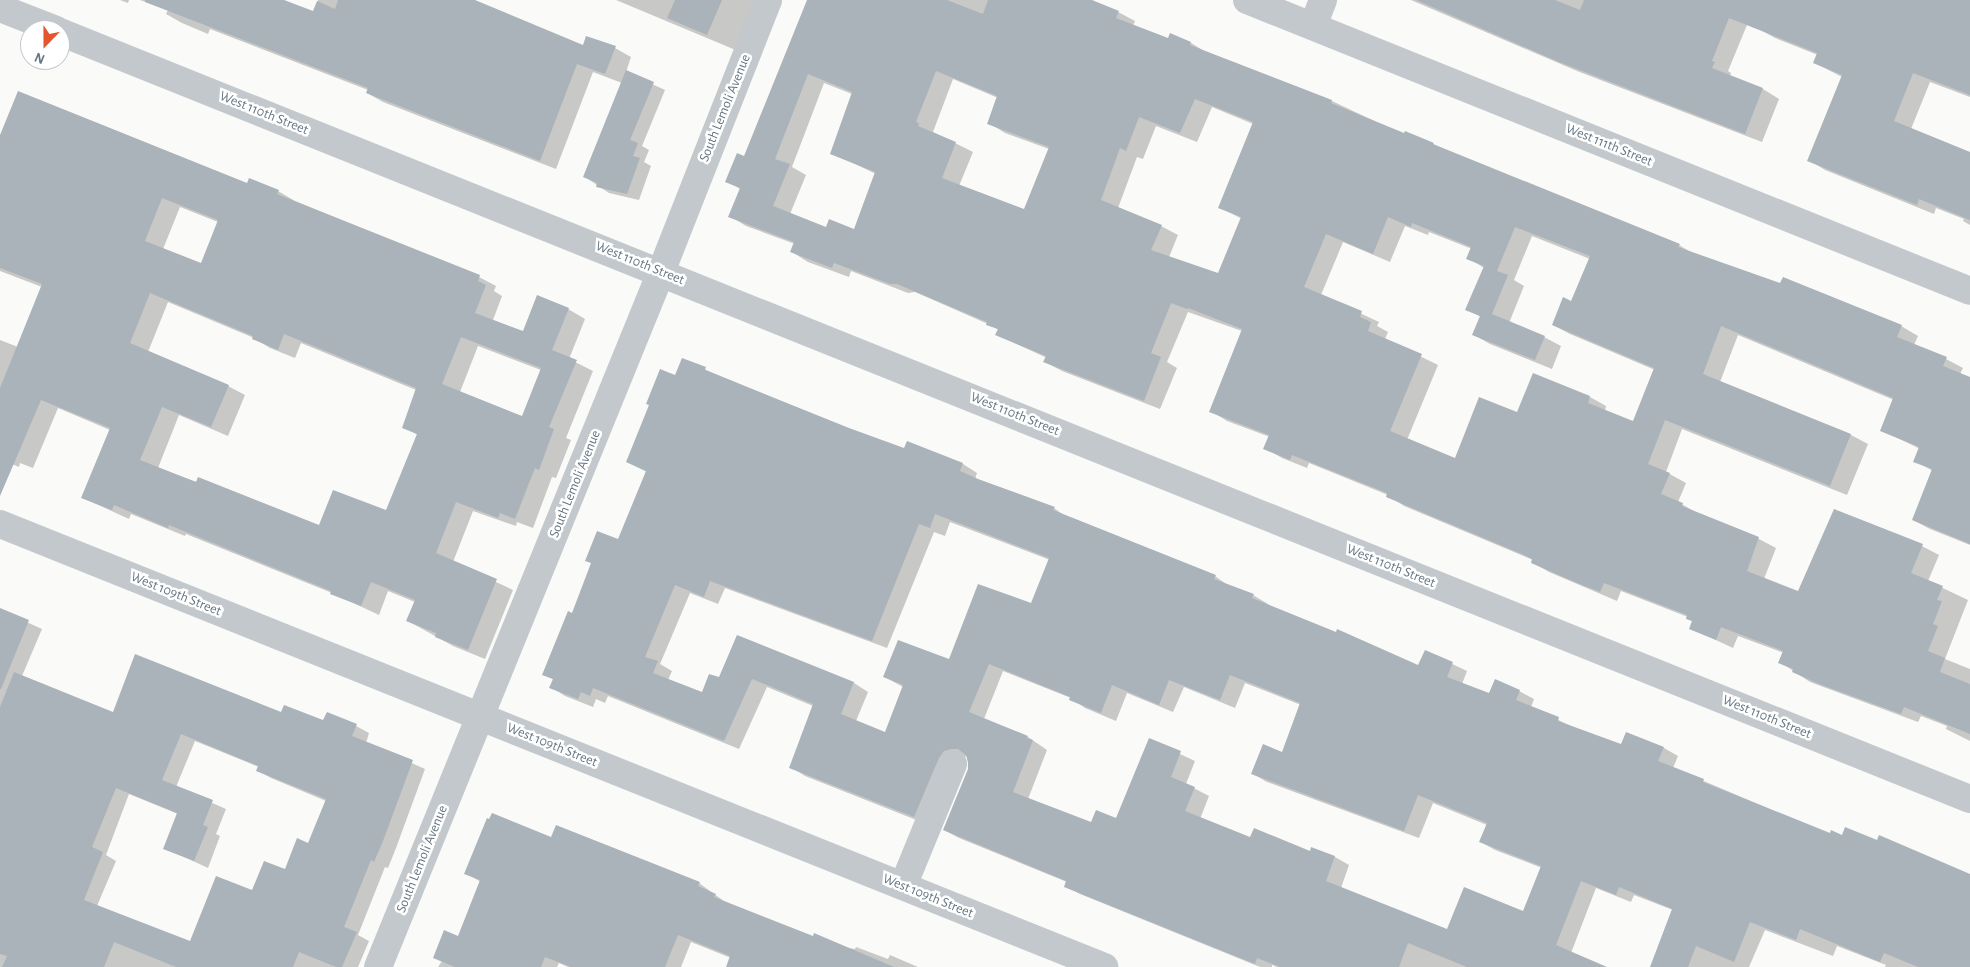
<!DOCTYPE html>
<style>
body{margin:0}
#map{position:relative;width:1970px;height:967px;overflow:hidden;background:#fafaf8;font-family:"Alegreya Sans",sans-serif}
div>[style]{position:absolute}
[style*='--x']{left:calc(var(--x)*1px);top:calc(var(--y)*1px);width:calc(var(--w)*1px);rotate:calc(var(--a)*1deg)}
.shadow>*{inset:0;background:#0003}
.building>*{inset:0;background:#aab3b9}
.minor>*{height:28px;margin:-14px;padding:0 14px;transform-origin:14px;border-radius:14px;background:#c3c8cc}
span{translate:-50% -50%;white-space:nowrap;text-align:center;line-height:1.15;-webkit-text-stroke:5px #fff;paint-order:stroke}
.street-label{font-size:14px;color:#657683}
.north{position:absolute;left:20px;top:20px;width:50px;height:50px;box-sizing:border-box;background:#fff;border:1px solid #c1c8cd;border-radius:50%;rotate:202deg;font-size:14px;font-weight:700;line-height:20px;text-align:center;color:#657683}
.north::after{content:'';display:block;margin:auto;width:18px;height:22px;background:#e4572e;clip-path:polygon(50% 0,100% 100%,50% 72%,0 100%)}
</style>
<div id="map">
<div class="shadow">
<div style="clip-path:polygon(120px 0,129px 0,128px 3px)"></div>
<div style="clip-path:polygon(140px 0,283px 0,314px 13px,318px 0,470px 0,584px 46px,615px 48px,631px 57px,626px 72px,665px 90px,642px 146px,649px 150px,644px 162px,651px 166px,639px 200px,609px 193px,585px 177px,622px 83px,593px 72px,556px 169px,383px 102px,367px 93px,368px 90px,210px 29px,208px 34px,182px 23px,166px 14px,168px 10px)"></div>
<div style="clip-path:polygon(616px 0,758px 0,738px 51px)"></div>
<div style="clip-path:polygon(evenodd,828px 0,1080px 0,1118px 12px,1135px 21px,1133px 26px,1168px 40px,1171px 35px,1191px 43px,1206px 52px,1332px 101px,1404px 135px,1433px 144px,1445px 151px,1679px 245px,1694px 254px,1901px 326px,1918px 336px,1914px 345px,1946px 359px,1963px 368px,1960px 374px,1970px 378px,1970px 545px,1930px 529px,1913px 520px,1933px 471px,1915px 461px,1920px 449px,1882px 430px,1894px 400px,1738px 335px,1720px 382px,1851px 435px,1868px 444px,1847px 495px,1682px 429px,1666px 472px,1686px 483px,1678px 502px,1699px 514px,1759px 539px,1776px 548px,1764px 579px,1798px 593px,1922px 546px,1939px 555px,1928px 581px,1968px 600px,1945px 659px,1970px 669px,1970px 741px,1946px 729px,1947px 726px,1921px 716px,1918px 722px,1810px 682px,1780px 662px,1784px 653px,1738px 636px,1733px 648px,1690px 628px,1693px 622px,1688px 617px,1621px 591px,1617px 601px,1596px 592px,1549px 572px,1532px 562px,1533px 560px,1404px 506px,1388px 495px,1309px 463px,1307px 468px,1282px 458px,1265px 448px,1270px 437px,1227px 421px,1211px 411px,1242px 331px,1188px 312px,1167px 362px,1177px 368px,1160px 409px,1062px 371px,1045px 362px,1047px 358px,997px 335px,999px 330px,988px 324px,915px 292px,908px 293px,851px 271px,849px 277px,808px 262px,792px 252px,795px 244px,746px 226px,730px 216px,740px 189px,727px 181px,745px 158px,828px 0,953px 79px,998px 98px,989px 123px,1005px 133px,1049px 149px,1024px 211px,959px 186px,973px 152px,933px 132px,953px 79px,828px 0,824px 83px,852px 94px,832px 153px,876px 174px,855px 231px,827px 229px,790px 214px,806px 175px,792px 167px,824px 83px,828px 0,1212px 107px,1253px 124px,1219px 207px,1242px 219px,1219px 274px,1169px 257px,1178px 235px,1161px 226px,1118px 208px,1137px 157px,1143px 159px,1156px 126px,1197px 142px,1212px 107px,828px 0,1405px 226px,1428px 235px,1429px 232px,1472px 249px,1468px 258px,1484px 268px,1467px 309px,1481px 317px,1474px 335px,1490px 344px,1552px 369px,1561px 346px,1544px 337px,1509px 323px,1524px 286px,1514px 280px,1532px 236px,1590px 259px,1572px 302px,1553px 325px,1570px 334px,1655px 370px,1634px 423px,1605px 411px,1606px 406px,1590px 397px,1518px 414px,1455px 460px,1407px 440px,1438px 365px,1385px 339px,1388px 332px,1377px 326px,1379px 322px,1321px 295px,1343px 242px,1390px 262px,1405px 226px)"></div>
<div style="clip-path:polygon(1411px 0,1739px 0,1754px 8px,1728px 71px,1731px 73px,1730px 76px,1763px 89px,1779px 99px,1762px 142px,1577px 71px)"></div>
<div style="clip-path:polygon(1770px 0,1970px 0,1970px 97px,1930px 82px,1911px 129px,1970px 153px,1970px 225px,1963px 221px,1964px 219px,1936px 208px,1934px 214px,1825px 170px,1809px 160px,1842px 77px,1815px 63px,1818px 55px,1775px 38px,1759px 29px)"></div>
<div style="clip-path:polygon(evenodd,0 138px,278px 191px,295px 201px,479px 277px,496px 286px,494px 291px,502px 296px,493px 320px,523px 333px,568px 309px,585px 319px,569px 359px,593px 371px,566px 438px,571px 440px,556px 478px,552px 477px,533px 528px,517px 522px,516px 526px,473px 511px,453px 562px,513px 590px,485px 659px,453px 646px,408px 621px,415px 602px,388px 591px,379px 615px,332px 593px,186px 534px,185px 536px,131px 514px,129px 519px,83px 498px,110px 430px,58px 408px,33px 468px,20px 463px,19px 467px,0 459px,0 340px,18px 347px,42px 287px,0 271px,0 138px,180px 207px,218px 222px,201px 264px,163px 249px,180px 207px,0 138px,168px 302px,254px 338px,270px 348px,295px 358px,301px 343px,416px 390px,404px 427px,418px 435px,387px 511px,320px 527px,158px 468px,179px 415px,228px 436px,245px 395px,228px 386px,148px 352px,168px 302px,0 138px,478px 346px,541px 370px,523px 418px,460px 392px,478px 346px)"></div>
<div style="clip-path:polygon(evenodd,682px 360px,848px 429px,905px 449px,908px 443px,963px 464px,977px 473px,975px 479px,1054px 508px,1068px 518px,1215px 576px,1229px 586px,1253px 595px,1268px 604px,1267px 606px,1419px 666px,1425px 651px,1467px 671px,1462px 684px,1489px 695px,1519px 691px,1534px 699px,1531px 707px,1573px 727px,1622px 746px,1664px 748px,1678px 756px,1673px 768px,1831px 835px,1970px 875px,1970px 967px,1885px 967px,1886px 965px,1837px 946px,1833px 956px,1765px 930px,1749px 967px,1655px 967px,1673px 910px,1634px 895px,1631px 902px,1596px 888px,1571px 953px,1606px 967px,1277px 967px,1272px 965px,1272px 967px,1260px 967px,1080px 894px,1066px 886px,1067px 882px,959px 838px,944px 830px,969px 770px,967px 756px,959px 759px,929px 825px,805px 776px,791px 767px,813px 706px,767px 687px,739px 749px,608px 696px,605px 703px,596px 699px,593px 707px,565px 696px,551px 687px,554px 680px,544px 674px,572px 614px,619px 541px,647px 472px,627px 462px,676px 376px,682px 360px,950px 522px,1050px 560px,1032px 605px,950px 661px,885px 677px,903px 687px,886px 733px,856px 721px,868px 692px,854px 683px,737px 636px,720px 679px,703px 694px,668px 680px,672px 671px,660px 664px,690px 593px,718px 604px,725px 588px,887px 648px,934px 532px,945px 536px,950px 522px,682px 360px,1003px 671px,1071px 698px,1085px 708px,1116px 721px,1127px 693px,1173px 712px,1184px 687px,1235px 708px,1245px 683px,1301px 705px,1283px 753px,1253px 774px,1267px 782px,1419px 838px,1433px 803px,1487px 825px,1481px 842px,1495px 850px,1542px 868px,1524px 912px,1448px 931px,1341px 888px,1349px 865px,1335px 857px,1250px 839px,1200px 819px,1209px 796px,1186px 784px,1195px 761px,1150px 740px,1117px 820px,1092px 824px,1028px 799px,1047px 750px,1028px 737px,984px 719px,1003px 671px)"></div>
<div style="clip-path:polygon(evenodd,0 610px,42px 629px,22px 676px,113px 713px,282px 714px,356px 726px,369px 733px,366px 743px,425px 769px,396px 848px,388px 868px,385px 867px,358px 935px,369px 941px,358px 967px,0 967px,0 610px,195px 741px,259px 767px,257px 770px,271px 778px,326px 801px,309px 844px,286px 871px,252px 892px,191px 942px,97px 906px,116px 861px,106px 855px,129px 794px,178px 814px,165px 848px,208px 868px,220px 836px,216px 834px,226px 809px,176px 787px,195px 741px)"></div>
<div style="clip-path:polygon(552px 839px,699px 883px,728px 904px,813px 937px,847px 948px,855px 949px,856px 947px,888px 959px,890px 955px,918px 967px,737px 967px,731px 958px,691px 942px,681px 967px,568px 967px,559px 963px,557px 967px,438px 967px,458px 937px,481px 882px,465px 873px)"></div>
</div>
<div class="building">
<div style="clip-path:polygon(145px 0,284px 0,313px 11px,317px 1px,335px 9px,338px 0,475px 0,583px 45px,586px 36px,616px 46px,605px 74px,577px 64px,540px 161px,366px 93px,368px 88px,145px 2px)"></div>
<div style="clip-path:polygon(675px 0,722px 0,707px 35px,667px 18px)"></div>
<div style="clip-path:polygon(evenodd,807px 0,947px 0,983px 14px,988px 0,1092px 0,1119px 11px,1116px 18px,1168px 38px,1170px 33px,1191px 42px,1190px 45px,1332px 100px,1331px 103px,1404px 133px,1405px 131px,1434px 143px,1433px 144px,1680px 244px,1678px 247px,1780px 283px,1783px 277px,1902px 325px,1897px 337px,1947px 357px,1943px 366px,1970px 377px,1970px 544px,1912px 520px,1932px 469px,1913px 462px,1919px 447px,1880px 431px,1893px 398px,1721px 326px,1703px 374px,1851px 434px,1830px 486px,1665px 420px,1648px 464px,1670px 473px,1661px 494px,1683px 503px,1682px 506px,1759px 537px,1747px 571px,1798px 591px,1834px 509px,1923px 544px,1911px 573px,1943px 586px,1937px 600px,1942px 601px,1933px 624px,1938px 626px,1928px 651px,1945px 658px,1940px 672px,1970px 684px,1970px 734px,1904px 707px,1901px 714px,1819px 684px,1792px 672px,1793px 669px,1778px 663px,1783px 651px,1721px 627px,1716px 640px,1689px 629px,1692px 621px,1686px 619px,1687px 615px,1604px 583px,1600px 592px,1577px 583px,1531px 563px,1532px 559px,1524px 555px,1386px 497px,1387px 493px,1292px 455px,1290px 460px,1263px 449px,1269px 435px,1209px 412px,1242px 329px,1188px 308px,1187px 309px,1171px 303px,1151px 353px,1161px 357px,1144px 401px,1043px 362px,1046px 356px,995px 335px,998px 329px,986px 325px,987px 322px,897px 284px,890px 284px,834px 263px,832px 268px,790px 252px,794px 242px,728px 217px,740px 188px,725px 182px,737px 153px,744px 156px,807px 0,936px 71px,997px 96px,987px 124px,1049px 147px,1024px 209px,942px 178px,956px 142px,918px 126px,919px 123px,916px 122px,936px 71px,807px 0,808px 74px,852px 92px,830px 154px,875px 172px,854px 229px,829px 219px,826px 227px,773px 206px,790px 164px,775px 159px,808px 74px,807px 0,1195px 99px,1253px 122px,1218px 208px,1241px 217px,1218px 273px,1151px 250px,1162px 225px,1101px 200px,1120px 148px,1126px 151px,1139px 117px,1180px 133px,1195px 99px,807px 0,1388px 217px,1411px 227px,1412px 223px,1471px 247px,1466px 259px,1484px 266px,1465px 310px,1480px 316px,1472px 335px,1535px 360px,1545px 336px,1492px 314px,1508px 275px,1497px 271px,1515px 227px,1590px 256px,1571px 301px,1563px 297px,1552px 325px,1654px 368px,1633px 421px,1588px 403px,1590px 396px,1533px 373px,1517px 412px,1479px 397px,1455px 458px,1390px 431px,1422px 354px,1368px 331px,1371px 322px,1360px 317px,1362px 311px,1304px 287px,1326px 234px,1373px 254px,1388px 217px)"></div>
<div style="clip-path:polygon(1416px 0,1555px 0,1580px 10px,1584px 0,1970px 0,1970px 95px,1913px 73px,1894px 121px,1970px 152px,1970px 220px,1919px 199px,1917px 205px,1807px 161px,1842px 75px,1813px 63px,1817px 53px,1729px 18px,1712px 61px,1715px 62px,1712px 68px,1763px 88px,1745px 134px,1559px 62px)"></div>
<div style="clip-path:polygon(626px 70px,654px 82px,630px 140px,638px 143px,633px 156px,640px 158px,627px 194px,596px 187px,597px 183px,583px 177px)"></div>
<div style="clip-path:polygon(evenodd,18px 91px,247px 183px,249px 178px,279px 190px,277px 194px,480px 275px,478px 281px,486px 285px,475px 313px,523px 331px,537px 295px,569px 308px,552px 350px,577px 360px,549px 427px,554px 429px,539px 470px,535px 468px,515px 519px,500px 513px,498px 518px,456px 502px,436px 553px,497px 579px,468px 650px,435px 637px,436px 633px,406px 621px,415px 600px,371px 582px,361px 606px,330px 594px,331px 591px,169px 525px,168px 528px,114px 505px,112px 510px,81px 498px,110px 428px,41px 400px,0 496px,0 388px,42px 284px,0 268px,0 135px,18px 91px,162px 198px,218px 220px,201px 263px,145px 241px,162px 198px,18px 91px,150px 293px,253px 336px,252px 339px,278px 350px,284px 334px,416px 388px,402px 428px,417px 434px,386px 510px,333px 490px,319px 525px,198px 477px,196px 482px,140px 460px,162px 407px,211px 427px,229px 385px,130px 343px,150px 293px,18px 91px,461px 337px,541px 368px,522px 416px,442px 384px,461px 337px)"></div>
<div style="clip-path:polygon(evenodd,682px 358px,706px 367px,705px 370px,849px 428px,904px 448px,907px 441px,963px 463px,960px 471px,978px 479px,1055px 507px,1053px 510px,1216px 575px,1214px 579px,1254px 594px,1252px 598px,1336px 632px,1337px 629px,1418px 665px,1425px 650px,1453px 662px,1447px 677px,1489px 693px,1495px 679px,1520px 690px,1516px 700px,1559px 717px,1558px 721px,1621px 744px,1626px 732px,1664px 747px,1658px 761px,1704px 779px,1703px 782px,1830px 833px,1831px 830px,1842px 835px,1845px 827px,1877px 840px,1879px 835px,1970px 874px,1970px 967px,1918px 967px,1884px 953px,1880px 962px,1800px 929px,1796px 940px,1750px 922px,1734px 962px,1696px 946px,1688px 967px,1650px 967px,1672px 909px,1619px 887px,1616px 895px,1581px 881px,1556px 945px,1607px 967px,1467px 967px,1408px 943px,1399px 967px,1280px 967px,1257px 958px,1255px 964px,1064px 887px,1066px 881px,943px 830px,968px 769px,968px 762px,966px 755px,958px 749px,951px 749px,944px 751px,939px 758px,914px 817px,789px 768px,813px 704px,752px 679px,724px 741px,593px 688px,590px 696px,581px 692px,578px 699px,549px 688px,553px 679px,542px 675px,568px 611px,572px 613px,591px 563px,585px 561px,597px 531px,618px 539px,646px 471px,626px 462px,649px 405px,646px 404px,660px 369px,675px 375px,682px 358px,935px 514px,1049px 558px,1031px 603px,978px 584px,949px 659px,898px 640px,883px 677px,903px 685px,885px 732px,841px 714px,854px 682px,737px 635px,719px 677px,709px 674px,702px 692px,653px 673px,658px 661px,645px 657px,675px 585px,704px 597px,710px 581px,872px 641px,919px 524px,930px 528px,935px 514px,682px 358px,989px 664px,1070px 697px,1069px 700px,1101px 713px,1112px 685px,1159px 705px,1169px 680px,1220px 700px,1230px 675px,1300px 703px,1282px 752px,1263px 744px,1251px 774px,1404px 831px,1418px 795px,1487px 823px,1479px 842px,1541px 866px,1523px 911px,1464px 887px,1447px 929px,1326px 881px,1335px 856px,1311px 847px,1310px 851px,1254px 828px,1250px 837px,1185px 811px,1195px 787px,1171px 777px,1181px 751px,1149px 738px,1116px 818px,1096px 810px,1091px 822px,1013px 792px,1033px 740px,1027px 738px,1028px 736px,969px 712px,989px 664px)"></div>
<div style="clip-path:polygon(0 608px,29px 620px,1px 689px,0 689px)"></div>
<div style="clip-path:polygon(evenodd,135px 654px,281px 712px,284px 705px,323px 720px,327px 712px,357px 724px,352px 736px,413px 760px,383px 841px,374px 862px,371px 860px,344px 927px,357px 932px,342px 967px,336px 967px,299px 952px,293px 967px,176px 967px,114px 942px,104px 967px,2px 967px,7px 956px,0 954px,0 707px,14px 672px,113px 712px,135px 654px,181px 734px,258px 766px,256px 771px,326px 799px,308px 843px,297px 838px,285px 869px,264px 861px,252px 890px,216px 876px,190px 941px,84px 900px,103px 852px,92px 847px,116px 788px,177px 813px,163px 849px,194px 861px,208px 827px,203px 825px,213px 800px,162px 780px,181px 734px)"></div>
<div style="clip-path:polygon(492px 813px,551px 837px,556px 825px,700px 882px,698px 886px,716px 894px,714px 897px,813px 936px,814px 933px,894px 967px,726px 967px,730px 956px,678px 935px,665px 967px,571px 967px,545px 957px,541px 967px,455px 967px,433px 958px,444px 930px,458px 936px,480px 880px,464px 874px,487px 818px,489px 819px)"></div>
</div>
<div class="minor">
<div style="--x:1247;--y:0;--w:779;--a:21.92"></div>
<div style="--x:0;--y:8;--w:60;--a:21.4"></div>
<div style="--x:1313;--y:26;--w:28;--a:-69"></div>
<div style="--x:60;--y:32;--w:2058;--a:21.88"></div>
<div style="--x:0;--y:524;--w:1190;--a:21.86"></div>
<div style="--x:903;--y:886;--w:132;--a:-67.7"></div>
<div style="--x:378;--y:967;--w:750;--a:-67.84"></div>
<div style="--x:661;--y:272;--w:292;--a:-68.5"></div>
</div>
<div class="street-label">
<span style="left:725px;top:108px;rotate:-68deg">South Lemoli Avenue</span>
<span style="left:264px;top:113px;rotate:22deg">West 110th Street</span>
<span style="left:1609px;top:145px;rotate:22deg">West 111th Street</span>
<span style="left:640px;top:263px;rotate:22deg">West 110th Street</span>
<span style="left:1015px;top:414px;rotate:22deg">West 110th Street</span>
<span style="left:575px;top:484px;rotate:-68deg">South Lemoli Avenue</span>
<span style="left:1391px;top:566px;rotate:22deg">West 110th Street</span>
<span style="left:176px;top:594px;rotate:22deg">West 109th Street</span>
<span style="left:1767px;top:717px;rotate:22deg">West 110th Street</span>
<span style="left:552px;top:745px;rotate:22deg">West 109th Street</span>
<span style="left:422px;top:859px;rotate:-68deg">South Lemoli Avenue</span>
<span style="left:928px;top:896px;rotate:22deg">West 109th Street</span>
</div>
<div class="north">N</div>
</div>
